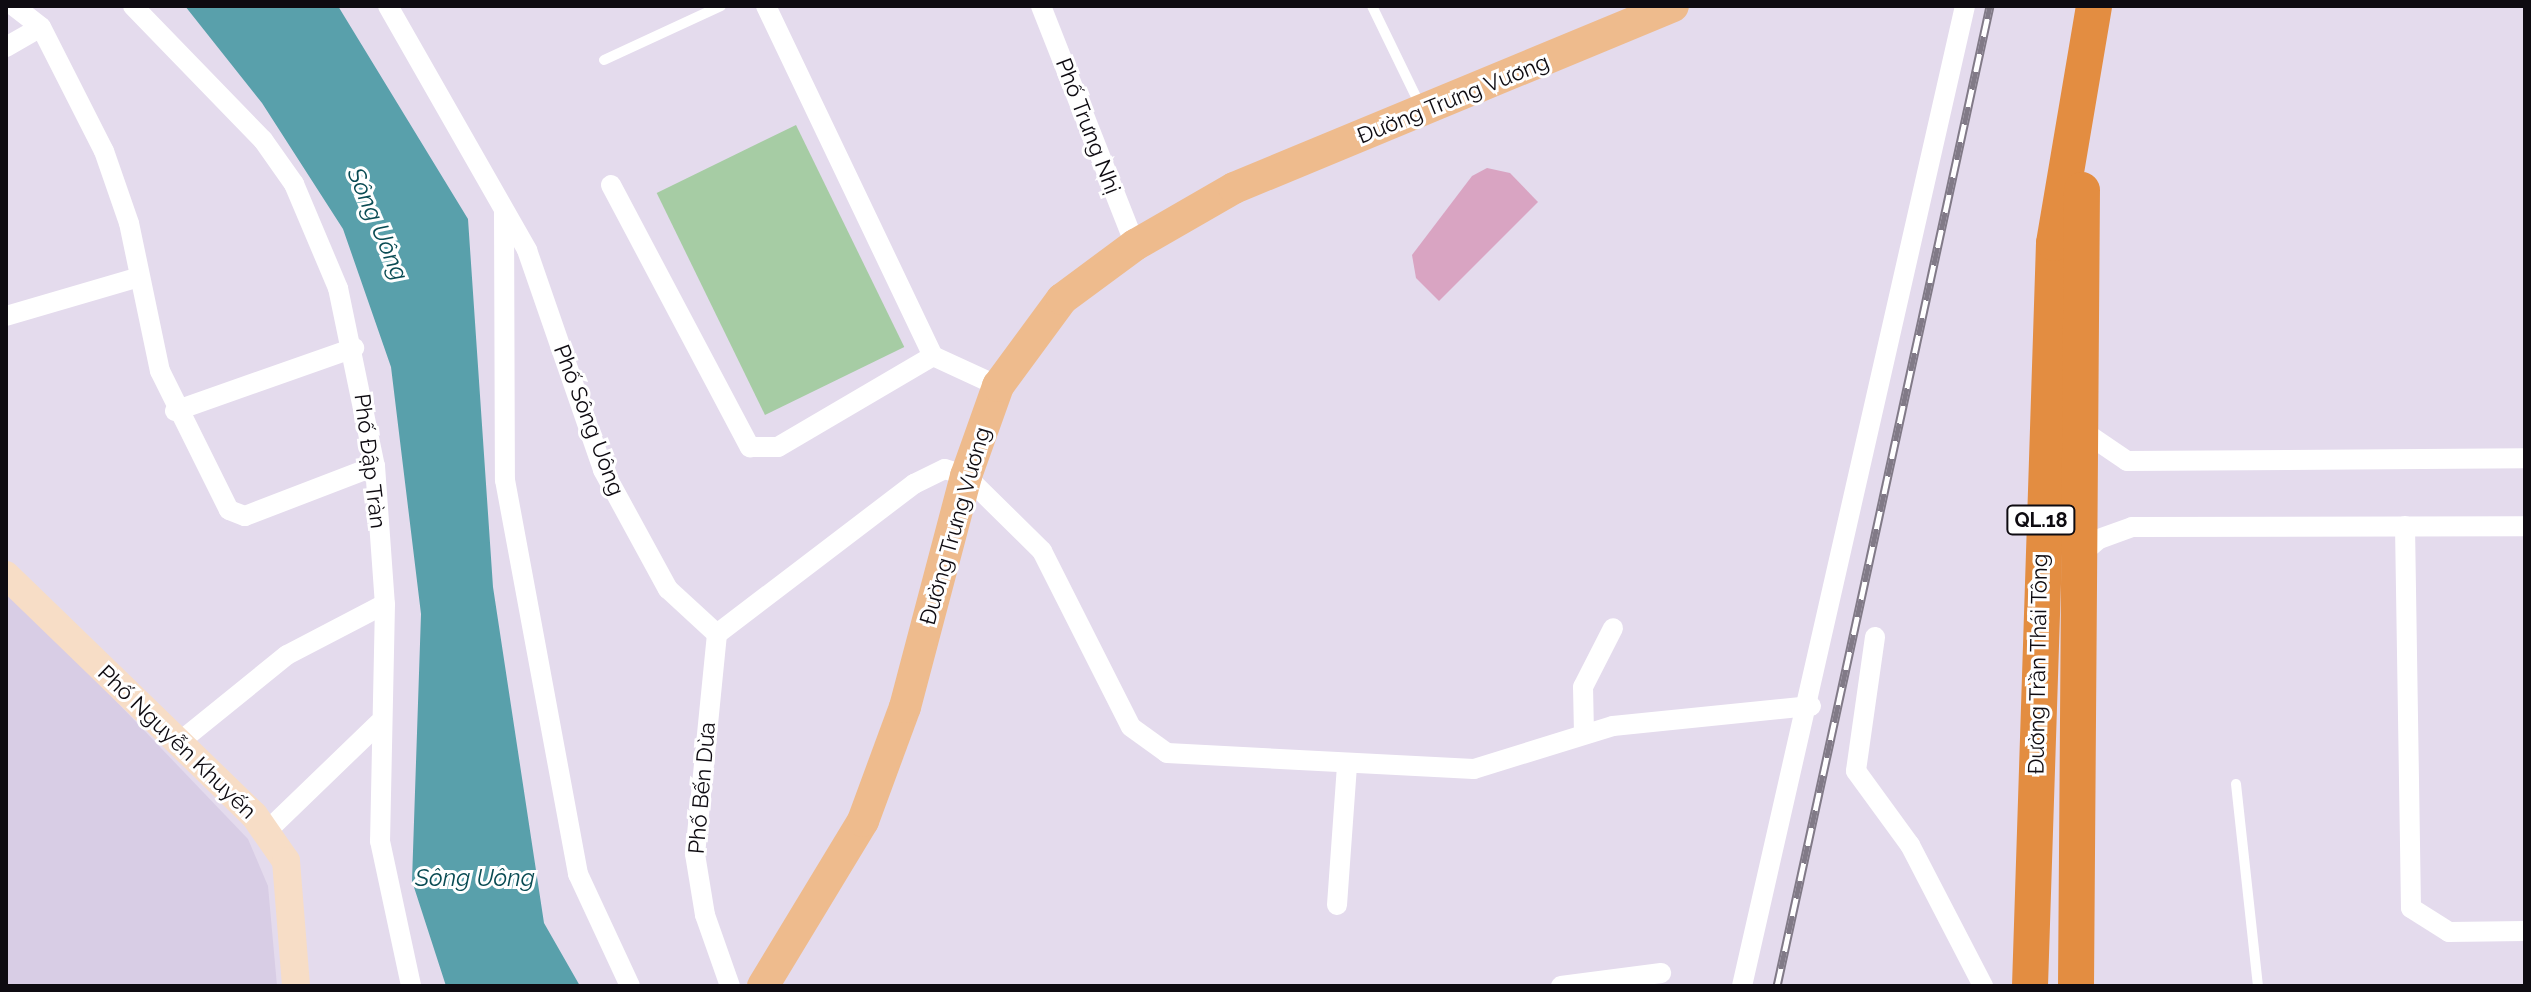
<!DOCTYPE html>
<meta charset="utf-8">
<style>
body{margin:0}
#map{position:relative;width:2531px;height:992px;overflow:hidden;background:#e4dbed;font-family:Raleway,sans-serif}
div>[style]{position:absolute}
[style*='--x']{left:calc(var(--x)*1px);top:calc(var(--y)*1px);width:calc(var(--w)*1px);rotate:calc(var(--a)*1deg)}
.built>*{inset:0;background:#d8cde5}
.green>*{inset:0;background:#a6cca4;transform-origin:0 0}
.water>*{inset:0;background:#59a0ab}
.building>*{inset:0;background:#d9a4c2}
.lane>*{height:10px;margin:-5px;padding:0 5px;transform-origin:5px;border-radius:5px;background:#fff}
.street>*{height:20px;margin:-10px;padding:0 10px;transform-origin:10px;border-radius:10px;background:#fff}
.secondary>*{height:28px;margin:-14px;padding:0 14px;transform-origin:14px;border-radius:14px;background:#f7ddc6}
.primary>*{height:32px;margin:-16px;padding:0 16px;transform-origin:16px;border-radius:16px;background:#eebb8d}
.highway>*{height:36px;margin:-18px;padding:0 18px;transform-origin:18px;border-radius:18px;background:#e38d41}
.rail>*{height:9px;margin-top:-4.5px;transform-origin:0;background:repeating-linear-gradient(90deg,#fff 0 18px,#817a87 0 36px);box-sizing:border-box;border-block:2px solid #817a87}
span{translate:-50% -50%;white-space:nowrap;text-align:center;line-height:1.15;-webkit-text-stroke:6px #fff;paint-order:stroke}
.shield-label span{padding:2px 6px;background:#fff;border:2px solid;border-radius:6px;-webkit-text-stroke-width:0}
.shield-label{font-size:20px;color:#0e0b11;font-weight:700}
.street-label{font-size:22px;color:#0e0b11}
.water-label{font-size:24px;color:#094b53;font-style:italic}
.frame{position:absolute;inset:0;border:8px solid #0e0b11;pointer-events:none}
</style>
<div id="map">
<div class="built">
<div style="clip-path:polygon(6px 586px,248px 839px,268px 886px,277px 986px,6px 986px)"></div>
</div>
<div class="green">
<div style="left:796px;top:125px;width:247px;height:155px;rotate:64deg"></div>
</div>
<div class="water">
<div style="clip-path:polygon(185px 6px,338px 6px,468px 219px,493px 587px,544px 923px,580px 986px,446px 986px,412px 881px,421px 614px,391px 367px,343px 229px,262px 103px)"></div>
</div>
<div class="building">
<div style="clip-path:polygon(1487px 168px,1510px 173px,1538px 202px,1439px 301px,1416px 278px,1412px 255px,1472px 176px)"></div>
</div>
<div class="lane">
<div style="--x:1372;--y:6;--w:110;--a:64.1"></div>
<div style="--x:604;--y:60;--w:129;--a:-24.8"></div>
<div style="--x:2236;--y:784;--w:203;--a:83.8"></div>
</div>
<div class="street">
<div style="--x:14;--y:6;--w:34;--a:38"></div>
<div style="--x:41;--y:27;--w:139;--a:63.1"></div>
<div style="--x:104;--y:151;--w:76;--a:70.9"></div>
<div style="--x:129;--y:223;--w:151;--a:78.2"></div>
<div style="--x:160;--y:371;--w:155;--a:63.6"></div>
<div style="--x:229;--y:510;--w:17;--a:21"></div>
<div style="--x:245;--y:516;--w:139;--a:-21"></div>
<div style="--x:133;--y:6;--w:187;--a:45.9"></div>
<div style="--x:263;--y:140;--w:54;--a:54.8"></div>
<div style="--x:294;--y:184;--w:113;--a:67.1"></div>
<div style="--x:338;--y:288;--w:182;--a:78.3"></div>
<div style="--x:375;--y:466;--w:138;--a:85.9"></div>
<div style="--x:385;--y:604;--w:237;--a:91.2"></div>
<div style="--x:380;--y:841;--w:148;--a:77.9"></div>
<div style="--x:388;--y:6;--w:281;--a:60.3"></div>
<div style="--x:527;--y:250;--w:233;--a:70.9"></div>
<div style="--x:603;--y:470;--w:136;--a:61.4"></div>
<div style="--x:668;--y:589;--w:67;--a:42.6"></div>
<div style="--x:717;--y:634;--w:248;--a:-37.3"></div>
<div style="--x:914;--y:484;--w:34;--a:-26"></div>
<div style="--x:945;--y:469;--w:22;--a:18"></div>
<div style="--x:966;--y:476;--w:107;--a:44.6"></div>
<div style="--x:1042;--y:551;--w:197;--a:63.2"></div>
<div style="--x:1131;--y:727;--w:44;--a:35.8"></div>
<div style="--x:1167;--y:753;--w:307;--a:3"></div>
<div style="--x:1474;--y:769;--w:145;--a:-17.2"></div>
<div style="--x:1613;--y:726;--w:199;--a:-5.8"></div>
<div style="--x:766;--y:6;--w:388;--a:64.5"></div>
<div style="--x:1041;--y:6;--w:257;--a:68.5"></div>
<div style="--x:6;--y:47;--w:40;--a:-29.7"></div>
<div style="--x:611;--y:185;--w:297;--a:62.1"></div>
<div style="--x:750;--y:447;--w:28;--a:0"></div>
<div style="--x:778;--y:447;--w:180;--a:-30.4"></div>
<div style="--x:933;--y:356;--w:72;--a:24.8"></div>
<div style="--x:504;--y:213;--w:267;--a:89.8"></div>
<div style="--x:505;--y:480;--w:401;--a:79.5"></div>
<div style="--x:578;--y:874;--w:123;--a:65.1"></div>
<div style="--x:6;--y:316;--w:139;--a:-16.3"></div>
<div style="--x:175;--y:411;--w:190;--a:-19.4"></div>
<div style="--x:2080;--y:429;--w:57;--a:34.2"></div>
<div style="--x:2127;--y:461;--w:398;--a:-0.4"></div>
<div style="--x:2405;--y:526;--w:382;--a:89.1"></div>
<div style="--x:2411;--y:908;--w:45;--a:32.3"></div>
<div style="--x:2449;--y:932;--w:76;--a:-0.8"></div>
<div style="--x:2077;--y:558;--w:29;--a:-41"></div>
<div style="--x:2099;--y:539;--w:35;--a:-20"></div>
<div style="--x:2132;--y:527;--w:393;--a:-0.1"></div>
<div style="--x:717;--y:634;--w:221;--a:95.7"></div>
<div style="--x:695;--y:854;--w:62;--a:80.7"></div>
<div style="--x:705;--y:915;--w:75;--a:70.6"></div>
<div style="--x:1875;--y:637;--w:135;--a:98.1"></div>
<div style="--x:1856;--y:771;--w:92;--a:53.9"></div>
<div style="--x:1910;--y:845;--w:159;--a:62.6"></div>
<div style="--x:1584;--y:734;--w:47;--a:-91.2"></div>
<div style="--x:1583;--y:687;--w:66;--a:-63"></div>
<div style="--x:177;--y:744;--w:141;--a:-39"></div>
<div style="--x:287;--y:655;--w:110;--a:-27.5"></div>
<div style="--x:266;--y:832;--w:157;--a:-44"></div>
<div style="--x:1337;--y:905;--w:141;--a:-85.9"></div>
<div style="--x:1561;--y:986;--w:101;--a:-7.4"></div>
<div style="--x:1742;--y:986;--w:1005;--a:-77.18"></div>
</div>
<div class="secondary">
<div style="--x:6;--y:575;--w:345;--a:44.1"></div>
<div style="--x:254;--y:815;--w:56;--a:55.2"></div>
<div style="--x:286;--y:861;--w:125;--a:85.4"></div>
</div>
<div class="primary">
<div style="--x:763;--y:986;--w:193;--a:-58.8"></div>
<div style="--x:863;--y:821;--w:121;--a:-69.8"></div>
<div style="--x:905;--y:707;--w:239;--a:-75.2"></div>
<div style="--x:966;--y:476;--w:96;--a:-70.4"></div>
<div style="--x:998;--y:386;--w:108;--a:-53.7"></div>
<div style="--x:1062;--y:299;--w:91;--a:-36.5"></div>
<div style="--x:1135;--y:245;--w:114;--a:-29.9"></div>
<div style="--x:1234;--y:188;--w:475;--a:-22.5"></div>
</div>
<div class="highway">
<div style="--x:2030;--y:986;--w:743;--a:-88.15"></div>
<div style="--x:2054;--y:243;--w:240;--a:-80.4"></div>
<div style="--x:2076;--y:986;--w:796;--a:-89.57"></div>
</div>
<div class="rail">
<div style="--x:1777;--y:986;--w:1003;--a:-77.74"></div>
</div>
<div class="shield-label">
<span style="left:2041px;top:520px">QL.18</span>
</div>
<div class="street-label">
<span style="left:1453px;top:99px;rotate:-22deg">Đường Trưng Vương</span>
<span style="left:1088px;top:126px;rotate:69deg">Phố Trưng Nhị</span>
<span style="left:589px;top:420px;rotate:69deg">Phố Sông Uông</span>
<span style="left:370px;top:461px;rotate:83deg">Phố Đập Tràn</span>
<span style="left:955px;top:526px;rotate:-74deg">Đường Trưng Vương</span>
<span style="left:2038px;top:664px;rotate:-89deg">Đường Trần Thái Tông</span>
<span style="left:177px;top:742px;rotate:44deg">Phố Nguyễn Khuyến</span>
<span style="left:702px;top:788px;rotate:-85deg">Phố Bến Dừa</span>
</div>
<div class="water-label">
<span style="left:378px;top:224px;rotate:67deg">Sông Uông</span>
<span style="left:475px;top:878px">Sông Uông</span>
</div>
<div class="frame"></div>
</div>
